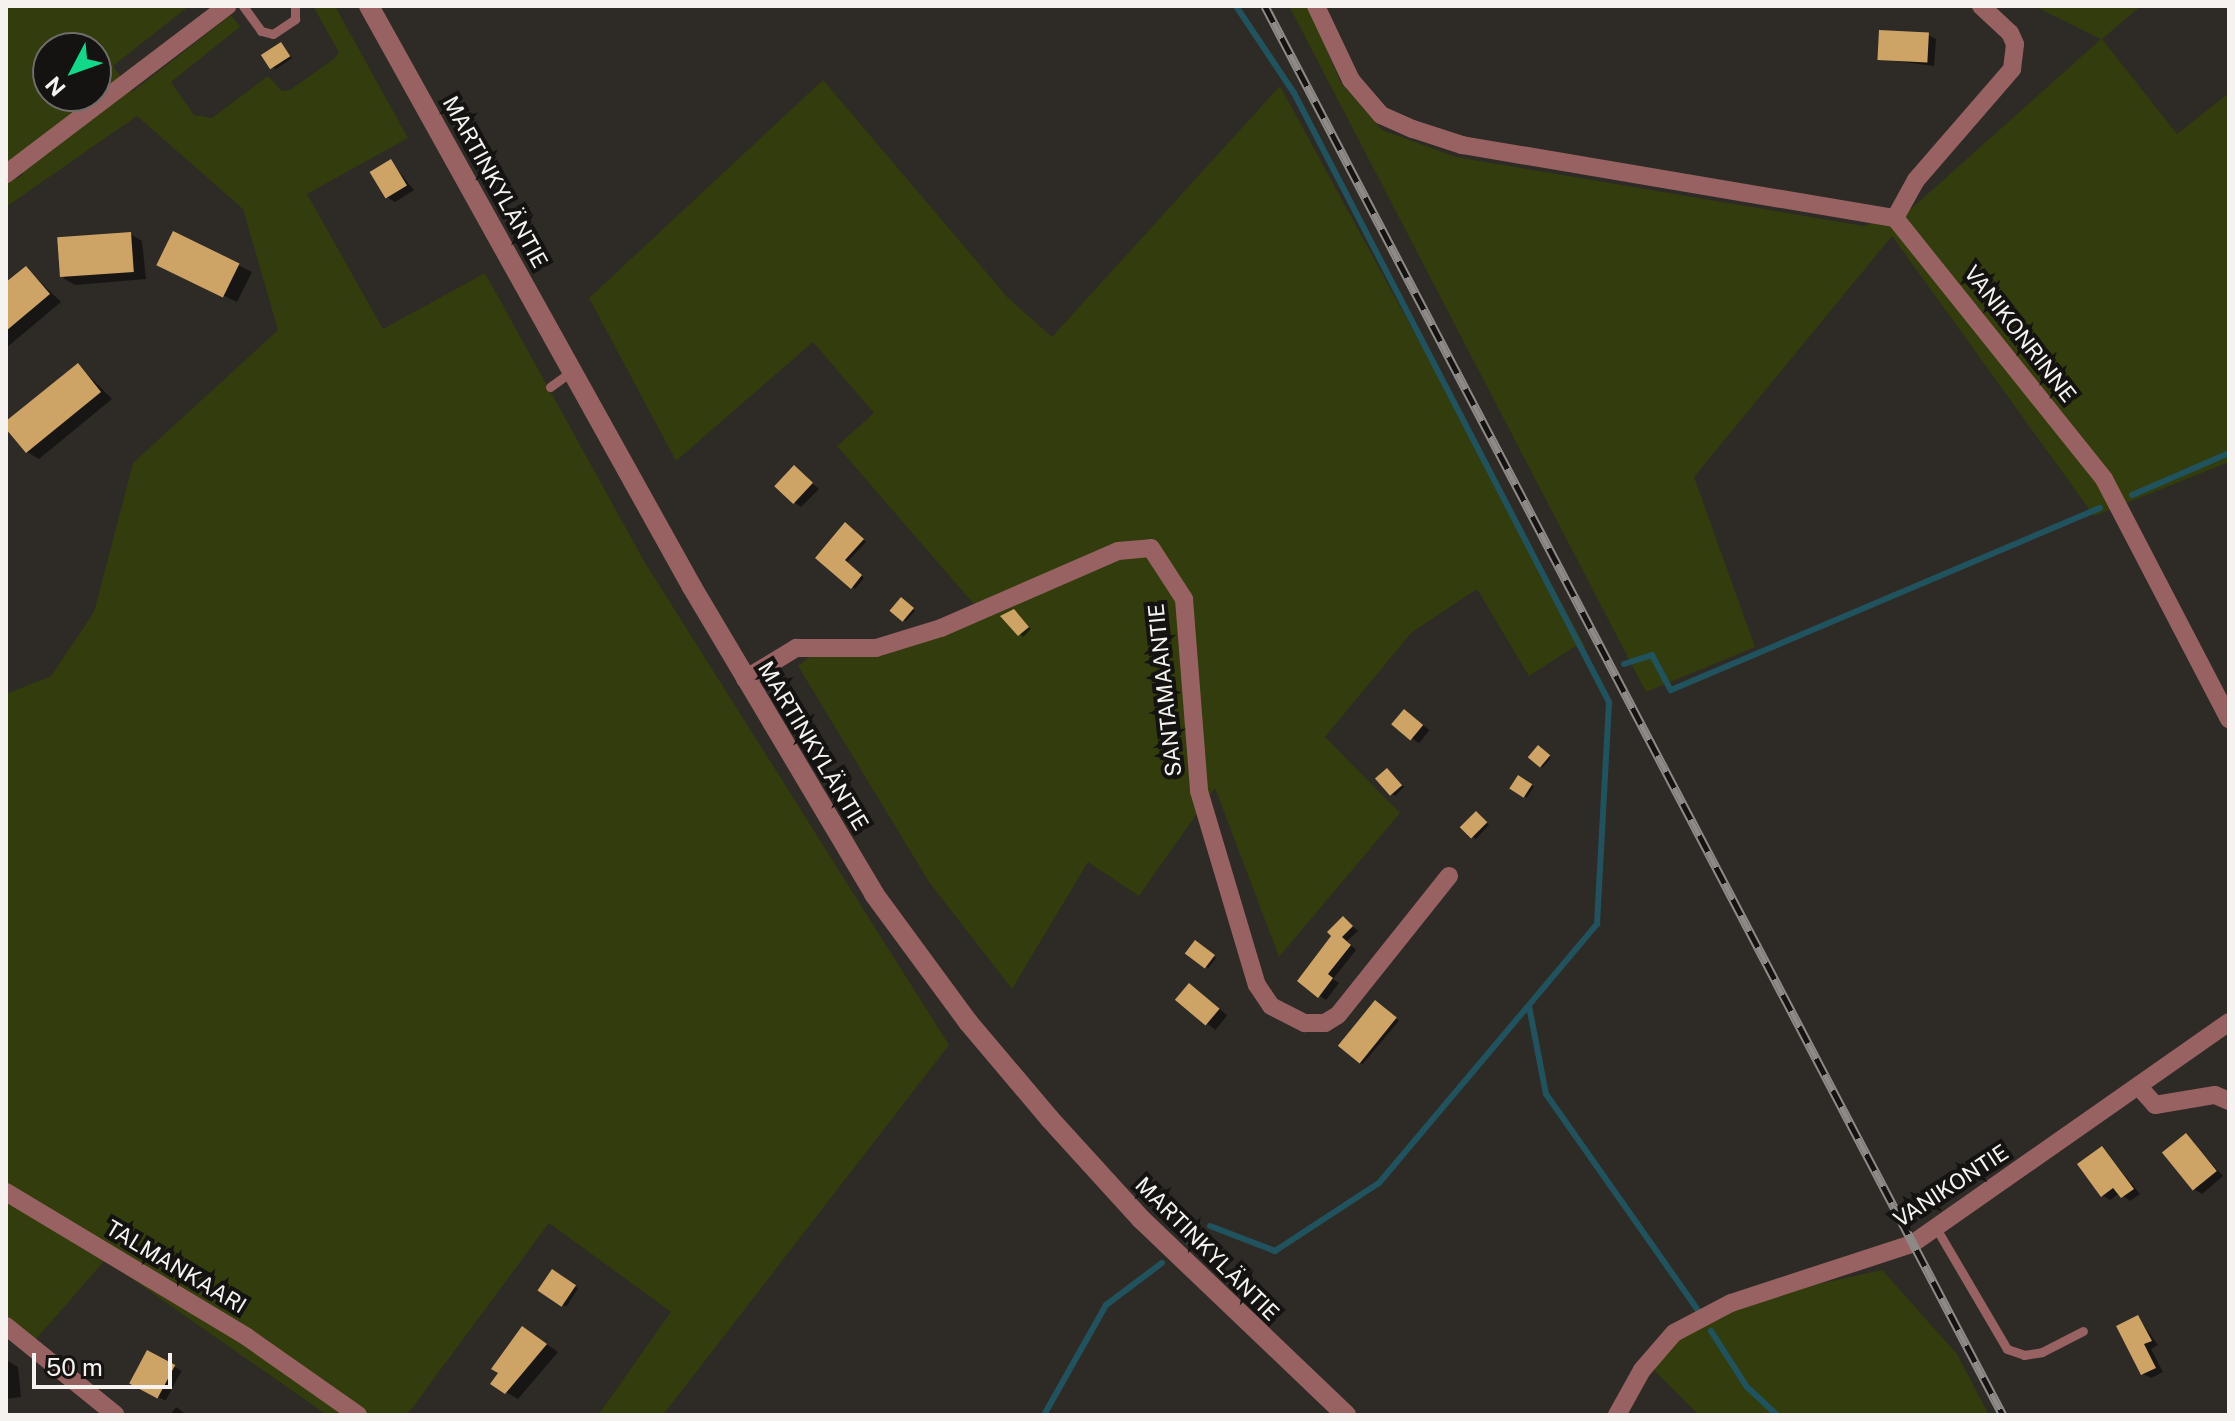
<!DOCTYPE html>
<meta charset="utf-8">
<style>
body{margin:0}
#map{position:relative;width:2235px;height:1421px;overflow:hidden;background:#2e2a26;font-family:"Public Sans",sans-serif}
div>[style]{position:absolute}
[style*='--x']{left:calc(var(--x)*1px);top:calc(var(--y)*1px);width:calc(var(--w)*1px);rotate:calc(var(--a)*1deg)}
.green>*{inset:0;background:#323c0d}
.shadow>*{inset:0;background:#0007;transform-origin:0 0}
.stream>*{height:6px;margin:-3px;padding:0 3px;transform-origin:3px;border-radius:3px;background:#21535e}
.building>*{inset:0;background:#cea366;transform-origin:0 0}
.service>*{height:9px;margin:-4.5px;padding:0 4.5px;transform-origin:4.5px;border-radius:4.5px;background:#976261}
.minor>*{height:18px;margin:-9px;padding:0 9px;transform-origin:9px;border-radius:9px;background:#976261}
.tertiary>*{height:20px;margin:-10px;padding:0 10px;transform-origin:10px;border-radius:10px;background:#976261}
.rail>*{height:9px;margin-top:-4.5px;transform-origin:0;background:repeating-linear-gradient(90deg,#151311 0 18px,#8e8a87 0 36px);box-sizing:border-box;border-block:2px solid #8e8a87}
span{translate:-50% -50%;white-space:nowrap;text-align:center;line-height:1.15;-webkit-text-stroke:8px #151311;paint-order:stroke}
.street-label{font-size:22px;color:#f5f2ef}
.frame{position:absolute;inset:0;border:8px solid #f5f2ef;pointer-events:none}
.north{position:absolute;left:32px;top:32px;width:80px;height:80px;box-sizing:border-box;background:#151311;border:2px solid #6f6c6a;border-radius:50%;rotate:229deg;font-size:22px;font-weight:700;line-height:32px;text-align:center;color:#f5f2ef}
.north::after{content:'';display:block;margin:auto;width:28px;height:36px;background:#11d98a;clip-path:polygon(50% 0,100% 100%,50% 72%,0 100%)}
.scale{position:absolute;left:32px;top:1353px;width:140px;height:36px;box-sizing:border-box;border:4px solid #f5f2ef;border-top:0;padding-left:10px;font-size:24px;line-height:28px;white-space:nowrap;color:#f5f2ef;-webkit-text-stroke:6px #151311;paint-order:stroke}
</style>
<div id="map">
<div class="green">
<div style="clip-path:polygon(evenodd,6px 6px,189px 6px,113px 66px,132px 92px,231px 15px,240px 27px,171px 82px,194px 115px,212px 118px,268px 76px,282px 91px,290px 90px,334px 59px,339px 52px,313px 6px,335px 6px,408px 138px,307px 194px,383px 329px,485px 273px,644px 561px,949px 1045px,663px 1415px,598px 1415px,671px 1312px,549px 1223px,407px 1415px,327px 1415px,105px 1260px,30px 1346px,6px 1326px,6px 694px,51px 676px,94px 612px,133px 463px,278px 330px,243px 209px,137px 116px,6px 207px,6px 184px,23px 175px,13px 162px,6px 166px,6px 6px,48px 48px,96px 48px,96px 96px,48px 96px,48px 48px)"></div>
<div style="clip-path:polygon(1289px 6px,1308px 6px,1341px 83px,1382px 130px,1456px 157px,1864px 226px,1912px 208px,2101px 39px,2034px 6px,2141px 6px,2102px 39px,2177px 134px,2229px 93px,2229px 462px,2094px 516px,1892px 236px,1694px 477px,1755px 647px,1646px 692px)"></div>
<div style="clip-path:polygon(823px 80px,1008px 298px,1052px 337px,1280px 86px,1586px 648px,1574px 647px,1529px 676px,1477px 589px,1411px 633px,1325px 737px,1400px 813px,1279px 957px,1215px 788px,1139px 896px,1088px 862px,1012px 989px,929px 882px,798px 666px,811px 656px,880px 656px,985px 617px,837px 446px,874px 413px,813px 342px,676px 461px,589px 298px)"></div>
<div style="clip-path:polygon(1882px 1270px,1957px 1354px,1989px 1415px,1699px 1415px,1654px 1370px,1642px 1370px,1674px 1333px,1731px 1303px)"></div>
</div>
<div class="shadow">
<div style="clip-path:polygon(1928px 35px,1936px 39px,1934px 66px,1880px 59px)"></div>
<div style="clip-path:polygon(281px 45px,292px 58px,276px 69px,273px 68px)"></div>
<div style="clip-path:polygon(391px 162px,414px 190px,395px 202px,387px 197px)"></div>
<div style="clip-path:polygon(130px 234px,142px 241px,146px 279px,75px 285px,63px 278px)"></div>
<div style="clip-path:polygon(174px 234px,252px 272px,237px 302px,172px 271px)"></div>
<div style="clip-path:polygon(26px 268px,61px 302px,6px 348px,6px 285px)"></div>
<div style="clip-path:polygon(78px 365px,112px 399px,39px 459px,27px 452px,6px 423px)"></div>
<div style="clip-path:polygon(795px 468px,819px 489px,801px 507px,794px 502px)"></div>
<div style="clip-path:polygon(849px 526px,866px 542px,846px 563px,864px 578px,855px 589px,818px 558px)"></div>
<div style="clip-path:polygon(904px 601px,915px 611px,906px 621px,903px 620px)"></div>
<div style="clip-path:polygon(1017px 614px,1031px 629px,1023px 637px,1003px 616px)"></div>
<div style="left:1405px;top:711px;width:31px;height:17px;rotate:38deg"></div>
<div style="clip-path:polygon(1542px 749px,1551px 758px,1543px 767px,1540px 766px)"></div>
<div style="clip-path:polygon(1390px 772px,1404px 787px,1395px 796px,1392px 794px)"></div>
<div style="left:1519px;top:777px;width:18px;height:13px;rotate:34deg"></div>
<div style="clip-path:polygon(1479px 816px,1489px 825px,1476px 839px,1473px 837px)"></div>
<div style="clip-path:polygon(1343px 918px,1358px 931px,1347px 941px,1356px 950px,1333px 979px,1339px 983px,1326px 1000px,1320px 996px)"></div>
<div style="left:1196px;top:943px;width:25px;height:13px;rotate:37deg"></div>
<div style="left:1190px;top:985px;width:48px;height:19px;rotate:39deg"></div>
<div style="left:1379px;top:1004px;width:26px;height:57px;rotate:40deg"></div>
<div style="clip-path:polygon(2186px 1136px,2223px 1176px,2202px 1194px,2194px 1189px)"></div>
<div style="clip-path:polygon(2102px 1148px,2140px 1194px,2130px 1201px,2120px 1193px,2110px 1200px,2102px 1195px)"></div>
<div style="left:553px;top:1272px;width:30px;height:22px;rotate:33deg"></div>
<div style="clip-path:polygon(2138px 1317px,2158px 1345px,2151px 1349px,2163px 1372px,2151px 1378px,2143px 1374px)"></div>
<div style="clip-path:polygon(534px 1335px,558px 1352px,518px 1399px,506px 1392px)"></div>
<div style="left:148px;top:1353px;width:38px;height:34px;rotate:28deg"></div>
<div style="clip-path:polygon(6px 1360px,18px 1367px,21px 1397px,6px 1399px)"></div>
<div style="clip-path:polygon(176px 1407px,179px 1409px,186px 1415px,170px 1415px)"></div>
</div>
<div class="stream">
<div style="--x:2132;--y:495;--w:106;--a:-23.4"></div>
<div style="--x:1624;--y:664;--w:29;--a:-18"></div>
<div style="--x:1652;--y:655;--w:40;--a:62"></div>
<div style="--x:1671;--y:690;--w:466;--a:-23"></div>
<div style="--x:1529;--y:1006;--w:90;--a:79.1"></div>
<div style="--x:1546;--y:1094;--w:263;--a:54.9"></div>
<div style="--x:1210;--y:1226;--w:70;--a:21"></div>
<div style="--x:1275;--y:1251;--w:124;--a:-33.2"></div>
<div style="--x:1379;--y:1183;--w:339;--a:-49.9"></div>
<div style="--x:1597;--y:924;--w:222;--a:-86.9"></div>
<div style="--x:1609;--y:702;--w:686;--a:-117.35"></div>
<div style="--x:1294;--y:93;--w:105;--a:-123.7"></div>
<div style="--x:1188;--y:1242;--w:2;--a:-27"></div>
<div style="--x:1711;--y:1331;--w:67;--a:57.3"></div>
<div style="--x:1747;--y:1387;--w:41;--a:43"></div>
<div style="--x:1044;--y:1415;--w:126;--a:-60.6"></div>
<div style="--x:1106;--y:1305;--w:70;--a:-36.9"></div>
</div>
<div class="building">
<div style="left:1879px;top:30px;width:50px;height:30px;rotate:3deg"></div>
<div style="left:281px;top:42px;width:17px;height:24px;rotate:57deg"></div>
<div style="left:391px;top:159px;width:31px;height:25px;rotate:59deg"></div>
<div style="left:173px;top:231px;width:74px;height:38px;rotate:26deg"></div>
<div style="left:131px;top:232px;width:40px;height:74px;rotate:86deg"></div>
<div style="clip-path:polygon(26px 266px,50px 294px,6px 331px,6px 282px)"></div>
<div style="clip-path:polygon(78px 363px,101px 392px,26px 453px,6px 429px,6px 421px)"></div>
<div style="left:794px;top:465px;width:26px;height:29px;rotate:43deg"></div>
<div style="clip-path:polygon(845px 522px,864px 539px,845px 560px,862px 575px,851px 589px,815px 558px)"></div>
<div style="left:901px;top:597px;width:17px;height:18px;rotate:40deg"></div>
<div style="clip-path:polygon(1014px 609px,1029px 627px,1018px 636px,1000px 616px)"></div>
<div style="left:1404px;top:709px;width:25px;height:20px;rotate:40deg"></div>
<div style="left:1538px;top:745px;width:16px;height:16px;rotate:40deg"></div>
<div style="left:1387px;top:768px;width:23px;height:16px;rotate:49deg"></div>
<div style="left:1518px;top:775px;width:17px;height:16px;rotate:33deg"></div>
<div style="left:1476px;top:811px;width:16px;height:23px;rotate:45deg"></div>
<div style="clip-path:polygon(1343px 916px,1353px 926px,1342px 937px,1351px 945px,1328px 974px,1333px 978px,1318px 998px,1297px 981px,1331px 936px,1327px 932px)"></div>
<div style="left:1195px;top:940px;width:25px;height:17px;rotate:37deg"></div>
<div style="left:1189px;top:983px;width:40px;height:22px;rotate:40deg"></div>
<div style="left:1375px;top:1000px;width:28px;height:59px;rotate:39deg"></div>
<div style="left:2186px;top:1133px;width:49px;height:31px;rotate:51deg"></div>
<div style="clip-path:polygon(2102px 1146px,2134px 1189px,2121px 1198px,2113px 1188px,2101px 1197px,2077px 1164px)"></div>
<div style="left:552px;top:1269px;width:29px;height:26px;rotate:34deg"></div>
<div style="clip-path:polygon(2138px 1315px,2152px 1341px,2144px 1344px,2156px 1368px,2141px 1375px,2116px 1326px)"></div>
<div style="clip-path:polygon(522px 1326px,547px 1344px,505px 1394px,490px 1384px,498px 1373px,491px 1369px)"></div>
<div style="left:147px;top:1350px;width:32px;height:38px;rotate:28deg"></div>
</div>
<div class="service">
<div style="--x:243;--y:6;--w:31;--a:54"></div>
<div style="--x:261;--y:31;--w:12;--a:14"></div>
<div style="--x:273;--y:34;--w:27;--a:-34"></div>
<div style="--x:295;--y:19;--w:13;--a:-90"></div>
<div style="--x:550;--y:387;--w:29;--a:-36"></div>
<div style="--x:1936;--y:1228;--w:140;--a:59.6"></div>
<div style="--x:2007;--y:1349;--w:18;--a:19"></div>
<div style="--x:2024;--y:1355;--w:18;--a:-9"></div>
<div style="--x:2042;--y:1352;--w:46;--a:-27.1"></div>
</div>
<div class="minor">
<div style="--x:1316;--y:6;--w:82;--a:64.7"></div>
<div style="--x:1351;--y:80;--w:46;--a:49.4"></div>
<div style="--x:1381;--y:115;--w:35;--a:24"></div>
<div style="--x:1413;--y:129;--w:52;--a:18.1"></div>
<div style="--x:1462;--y:145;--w:439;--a:9.6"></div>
<div style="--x:6;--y:174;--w:278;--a:-37.2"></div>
<div style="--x:1895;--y:218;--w:334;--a:51.3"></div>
<div style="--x:2104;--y:479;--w:271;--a:62.5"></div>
<div style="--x:1895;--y:218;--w:43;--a:-61.1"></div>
<div style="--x:1916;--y:180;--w:147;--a:-49.1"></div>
<div style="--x:2012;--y:69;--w:25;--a:-83"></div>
<div style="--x:2015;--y:44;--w:12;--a:-114"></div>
<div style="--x:2010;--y:33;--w:40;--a:-137"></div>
<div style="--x:745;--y:679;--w:60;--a:-31.3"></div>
<div style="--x:796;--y:648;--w:80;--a:0"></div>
<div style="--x:876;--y:648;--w:68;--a:-17.1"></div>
<div style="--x:941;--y:628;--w:193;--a:-23.5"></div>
<div style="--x:1118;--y:551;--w:33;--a:-5"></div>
<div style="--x:1151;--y:548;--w:61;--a:57.1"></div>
<div style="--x:1184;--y:599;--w:193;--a:85.5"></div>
<div style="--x:1199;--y:791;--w:202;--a:73.4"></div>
<div style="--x:1257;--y:985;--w:25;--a:56"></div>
<div style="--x:1271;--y:1006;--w:38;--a:27"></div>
<div style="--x:1305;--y:1023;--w:20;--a:0"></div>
<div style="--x:1325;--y:1023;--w:15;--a:-32"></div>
<div style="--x:1338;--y:1015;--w:178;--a:-51.4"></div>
<div style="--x:2139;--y:1087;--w:24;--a:48"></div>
<div style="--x:2155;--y:1105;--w:61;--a:-9.5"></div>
<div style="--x:2215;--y:1095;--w:15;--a:23"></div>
<div style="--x:6;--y:1192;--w:281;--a:31"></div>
<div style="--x:247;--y:1337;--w:136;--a:35.1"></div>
<div style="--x:6;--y:1326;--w:141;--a:39"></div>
<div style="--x:1617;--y:1415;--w:51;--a:-60.9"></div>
<div style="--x:1642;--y:1370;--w:49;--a:-49.1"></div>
<div style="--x:1674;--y:1333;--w:64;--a:-27.8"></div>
<div style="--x:1731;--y:1303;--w:190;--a:-18.1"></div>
<div style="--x:1912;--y:1244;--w:387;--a:-35"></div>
</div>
<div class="tertiary">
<div style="--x:369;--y:6;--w:665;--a:60.93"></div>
<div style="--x:692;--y:587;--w:357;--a:59.3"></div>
<div style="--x:874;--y:894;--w:159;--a:53.7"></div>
<div style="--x:968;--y:1022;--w:126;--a:49.8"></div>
<div style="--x:1049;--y:1118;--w:137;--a:47.7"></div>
<div style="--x:1141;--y:1219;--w:284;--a:43.7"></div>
</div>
<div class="rail">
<div style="--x:1265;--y:6;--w:1591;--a:62.36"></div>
</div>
<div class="street-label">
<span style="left:495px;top:182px;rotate:61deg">MARTINKYLÄNTIE</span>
<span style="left:2020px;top:334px;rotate:52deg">VANIKONRINNE</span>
<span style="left:1165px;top:690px;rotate:-96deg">SANTAMAANTIE</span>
<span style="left:813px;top:746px;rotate:59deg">MARTINKYLÄNTIE</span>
<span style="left:1951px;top:1186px;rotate:-33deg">VANIKONTIE</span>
<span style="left:1207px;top:1249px;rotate:45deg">MARTINKYLÄNTIE</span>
<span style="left:176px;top:1267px;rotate:31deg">TALMANKAARI</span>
</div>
<div class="frame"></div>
<div class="north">N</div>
<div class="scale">50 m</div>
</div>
